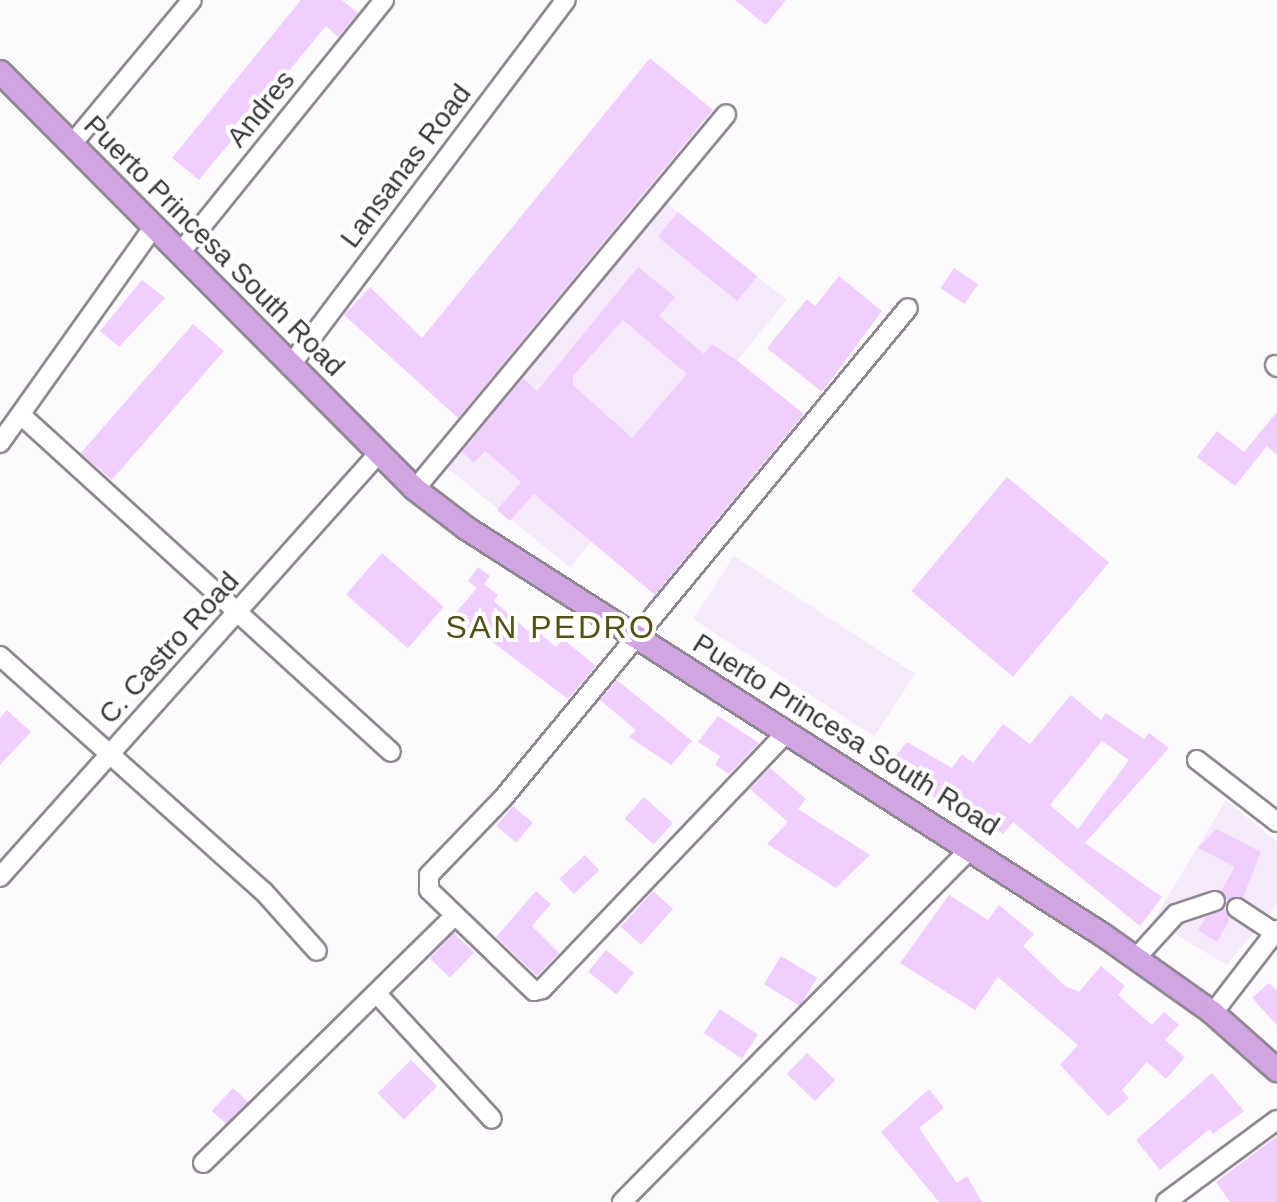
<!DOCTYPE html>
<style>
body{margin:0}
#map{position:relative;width:1277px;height:1202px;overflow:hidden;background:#fdfafe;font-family:Helvetica,sans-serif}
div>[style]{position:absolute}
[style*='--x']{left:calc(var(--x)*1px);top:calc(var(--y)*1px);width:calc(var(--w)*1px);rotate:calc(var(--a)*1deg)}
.built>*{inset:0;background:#f6e9fb;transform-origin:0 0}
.building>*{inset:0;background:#f0cefe;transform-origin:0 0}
.roads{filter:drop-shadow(2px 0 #8f8792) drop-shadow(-2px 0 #8f8792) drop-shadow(0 2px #8f8792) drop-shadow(0 -2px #8f8792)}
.minor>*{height:18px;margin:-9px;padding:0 9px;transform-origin:9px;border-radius:9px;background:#fff}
.major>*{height:22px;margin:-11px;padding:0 11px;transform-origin:11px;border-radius:11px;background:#d0a5e1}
span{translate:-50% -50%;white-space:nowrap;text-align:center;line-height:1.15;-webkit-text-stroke:8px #fff;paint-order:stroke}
.street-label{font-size:28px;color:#3a373b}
.quarter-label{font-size:32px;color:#555114;letter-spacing:2.5px}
</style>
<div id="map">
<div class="built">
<div style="left:663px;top:200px;width:159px;height:344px;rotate:39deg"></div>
<div style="left:734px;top:556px;width:216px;height:75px;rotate:33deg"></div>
<div style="clip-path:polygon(1226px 800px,1277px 842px,1277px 904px,1227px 965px,1153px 921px)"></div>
</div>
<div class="building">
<div style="clip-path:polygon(301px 0,342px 0,358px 13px,338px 37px,326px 26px,199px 180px,172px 158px)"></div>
<div style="clip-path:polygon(735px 0,786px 0,766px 25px)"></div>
<div style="clip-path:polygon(650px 58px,713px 110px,458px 418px,344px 315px,370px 287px,422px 338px)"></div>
<div style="left:678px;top:212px;width:102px;height:32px;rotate:39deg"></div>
<div style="clip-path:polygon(evenodd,638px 267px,675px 297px,659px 316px,704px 354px,712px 344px,739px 362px,804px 414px,655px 595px,534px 494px,510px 521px,497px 510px,521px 482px,485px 451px,474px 463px,462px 452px,523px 378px,537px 391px,638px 267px,623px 320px,687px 374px,632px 438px,573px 385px,573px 376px,623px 320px)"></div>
<div style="left:954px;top:268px;width:29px;height:24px;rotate:34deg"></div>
<div style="clip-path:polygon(839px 276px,882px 311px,822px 392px,767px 348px,807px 299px,815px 306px)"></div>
<div style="clip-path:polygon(142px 280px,165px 298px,119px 347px,100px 331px)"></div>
<div style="left:193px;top:324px;width:41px;height:171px;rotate:41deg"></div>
<div style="clip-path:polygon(1277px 412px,1277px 455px,1267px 446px,1235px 486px,1197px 457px,1217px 431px,1244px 452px)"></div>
<div style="left:1007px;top:477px;width:133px;height:149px;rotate:40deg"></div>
<div style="left:382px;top:553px;width:82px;height:55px;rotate:41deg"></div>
<div style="clip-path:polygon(478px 567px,490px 576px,484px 584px,498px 595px,494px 601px,528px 631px,531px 626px,556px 647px,563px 639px,596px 666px,568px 699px,474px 628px,465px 639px,446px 624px,477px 588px,468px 581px)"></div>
<div style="clip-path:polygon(617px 680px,692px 741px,671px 765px,629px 737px,636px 730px,600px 700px)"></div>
<div style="clip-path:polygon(evenodd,1071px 695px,1101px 720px,1106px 713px,1144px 739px,1149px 733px,1169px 748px,1085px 843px,1162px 897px,1140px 926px,1013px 822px,1003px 834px,973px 810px,962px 823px,893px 759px,907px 742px,952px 768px,962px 754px,973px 763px,1003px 724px,1030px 744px,1071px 695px,1102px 741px,1129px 760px,1078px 829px,1050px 805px,1102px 741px)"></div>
<div style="clip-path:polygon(7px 710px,31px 732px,0 765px,0 718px)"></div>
<div style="clip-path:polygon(718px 716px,759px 743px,729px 774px,715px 765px,720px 756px,698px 742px)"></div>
<div style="clip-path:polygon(770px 768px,806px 799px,798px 809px,870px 855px,836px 888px,767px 844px,788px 822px,750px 789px)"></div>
<div style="left:644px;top:797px;width:39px;height:29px;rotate:42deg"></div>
<div style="left:513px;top:806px;width:26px;height:26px;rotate:40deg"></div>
<div style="clip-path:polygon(1216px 829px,1261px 852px,1243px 897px,1227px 900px,1221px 891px,1235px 867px,1198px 848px)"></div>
<div style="left:585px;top:855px;width:21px;height:35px;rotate:47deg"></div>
<div style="clip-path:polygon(536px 891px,551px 904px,532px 926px,559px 953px,537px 976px,496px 937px)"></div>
<div style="left:653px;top:891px;width:27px;height:48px;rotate:42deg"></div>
<div style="clip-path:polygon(949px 895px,988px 920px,999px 905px,1034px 934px,1023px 946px,1065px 986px,1079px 992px,1101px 966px,1125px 986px,1118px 995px,1152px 1025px,1164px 1012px,1179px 1025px,1165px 1040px,1185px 1057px,1166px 1079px,1147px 1062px,1122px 1090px,1129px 1098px,1108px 1116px,1060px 1065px,1078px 1045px,998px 977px,975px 1010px,900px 963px)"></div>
<div style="clip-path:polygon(1225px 909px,1230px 919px,1217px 942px,1198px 930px,1206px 917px)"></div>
<div style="left:454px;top:933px;width:28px;height:35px;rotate:44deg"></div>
<div style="left:606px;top:950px;width:36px;height:28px;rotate:39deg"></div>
<div style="left:781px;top:956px;width:42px;height:33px;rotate:31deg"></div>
<div style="clip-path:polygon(1269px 983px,1277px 991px,1277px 1025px,1252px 998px)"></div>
<div style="left:720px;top:1009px;width:46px;height:29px;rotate:34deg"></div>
<div style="left:807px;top:1053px;width:39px;height:29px;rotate:44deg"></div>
<div style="left:411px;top:1060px;width:37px;height:47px;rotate:45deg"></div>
<div style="clip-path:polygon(1212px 1073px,1244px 1111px,1213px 1134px,1210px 1129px,1160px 1170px,1136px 1140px)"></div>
<div style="left:233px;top:1088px;width:21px;height:31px;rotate:43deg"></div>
<div style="clip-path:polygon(929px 1089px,944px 1108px,919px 1128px,957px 1183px,967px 1176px,982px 1202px,939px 1202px,881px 1132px)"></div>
<div style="clip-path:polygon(1277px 1136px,1277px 1202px,1230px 1202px,1216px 1182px)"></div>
</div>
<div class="roads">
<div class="minor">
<div style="--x:72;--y:144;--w:187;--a:-50.2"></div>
<div style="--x:180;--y:253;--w:325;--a:-51.1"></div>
<div style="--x:1275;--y:365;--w:3;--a:45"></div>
<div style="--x:290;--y:366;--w:458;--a:-53"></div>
<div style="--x:21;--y:415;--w:500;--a:42.33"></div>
<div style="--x:0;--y:443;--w:266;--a:-54.6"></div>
<div style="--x:415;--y:489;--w:487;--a:-50.3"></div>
<div style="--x:0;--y:656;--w:354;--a:41.8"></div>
<div style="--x:264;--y:892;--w:79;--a:48.1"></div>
<div style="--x:786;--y:733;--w:354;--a:133.6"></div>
<div style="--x:542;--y:989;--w:8;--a:166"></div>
<div style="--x:534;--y:991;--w:146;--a:-136.1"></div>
<div style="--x:429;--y:890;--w:15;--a:-90"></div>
<div style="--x:429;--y:875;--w:108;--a:-46.1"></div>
<div style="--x:504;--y:797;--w:634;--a:-50.44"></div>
<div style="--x:1197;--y:760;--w:101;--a:37.8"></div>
<div style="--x:0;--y:877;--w:567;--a:-48.22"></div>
<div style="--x:1237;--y:908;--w:45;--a:33.3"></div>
<div style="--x:1136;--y:958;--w:59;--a:-47.7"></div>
<div style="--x:1176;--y:914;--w:41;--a:-18.4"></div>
<div style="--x:378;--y:995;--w:168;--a:47.4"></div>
<div style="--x:1213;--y:1013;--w:105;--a:-52.4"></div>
<div style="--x:203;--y:1163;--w:349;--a:-44.5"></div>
<div style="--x:622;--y:1202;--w:496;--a:-45.4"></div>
<div style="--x:1166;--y:1202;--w:138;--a:-36.5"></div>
</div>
<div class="major">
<div style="--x:0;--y:72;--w:588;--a:45.14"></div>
<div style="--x:415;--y:489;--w:64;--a:37.4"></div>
<div style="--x:466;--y:528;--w:756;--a:32.58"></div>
<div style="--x:1103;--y:935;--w:135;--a:35.3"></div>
<div style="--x:1213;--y:1013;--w:86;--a:41.7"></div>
</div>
</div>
<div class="street-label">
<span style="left:261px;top:109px;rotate:-51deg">Andres</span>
<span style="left:406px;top:166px;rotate:-53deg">Lansanas Road</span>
<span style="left:214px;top:246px;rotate:45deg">Puerto Princesa South Road</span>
<span style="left:169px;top:648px;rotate:-48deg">C. Castro Road</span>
<span style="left:846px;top:735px;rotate:32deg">Puerto Princesa South Road</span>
</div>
<div class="quarter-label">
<span style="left:551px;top:627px">SAN PEDRO</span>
</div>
</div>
